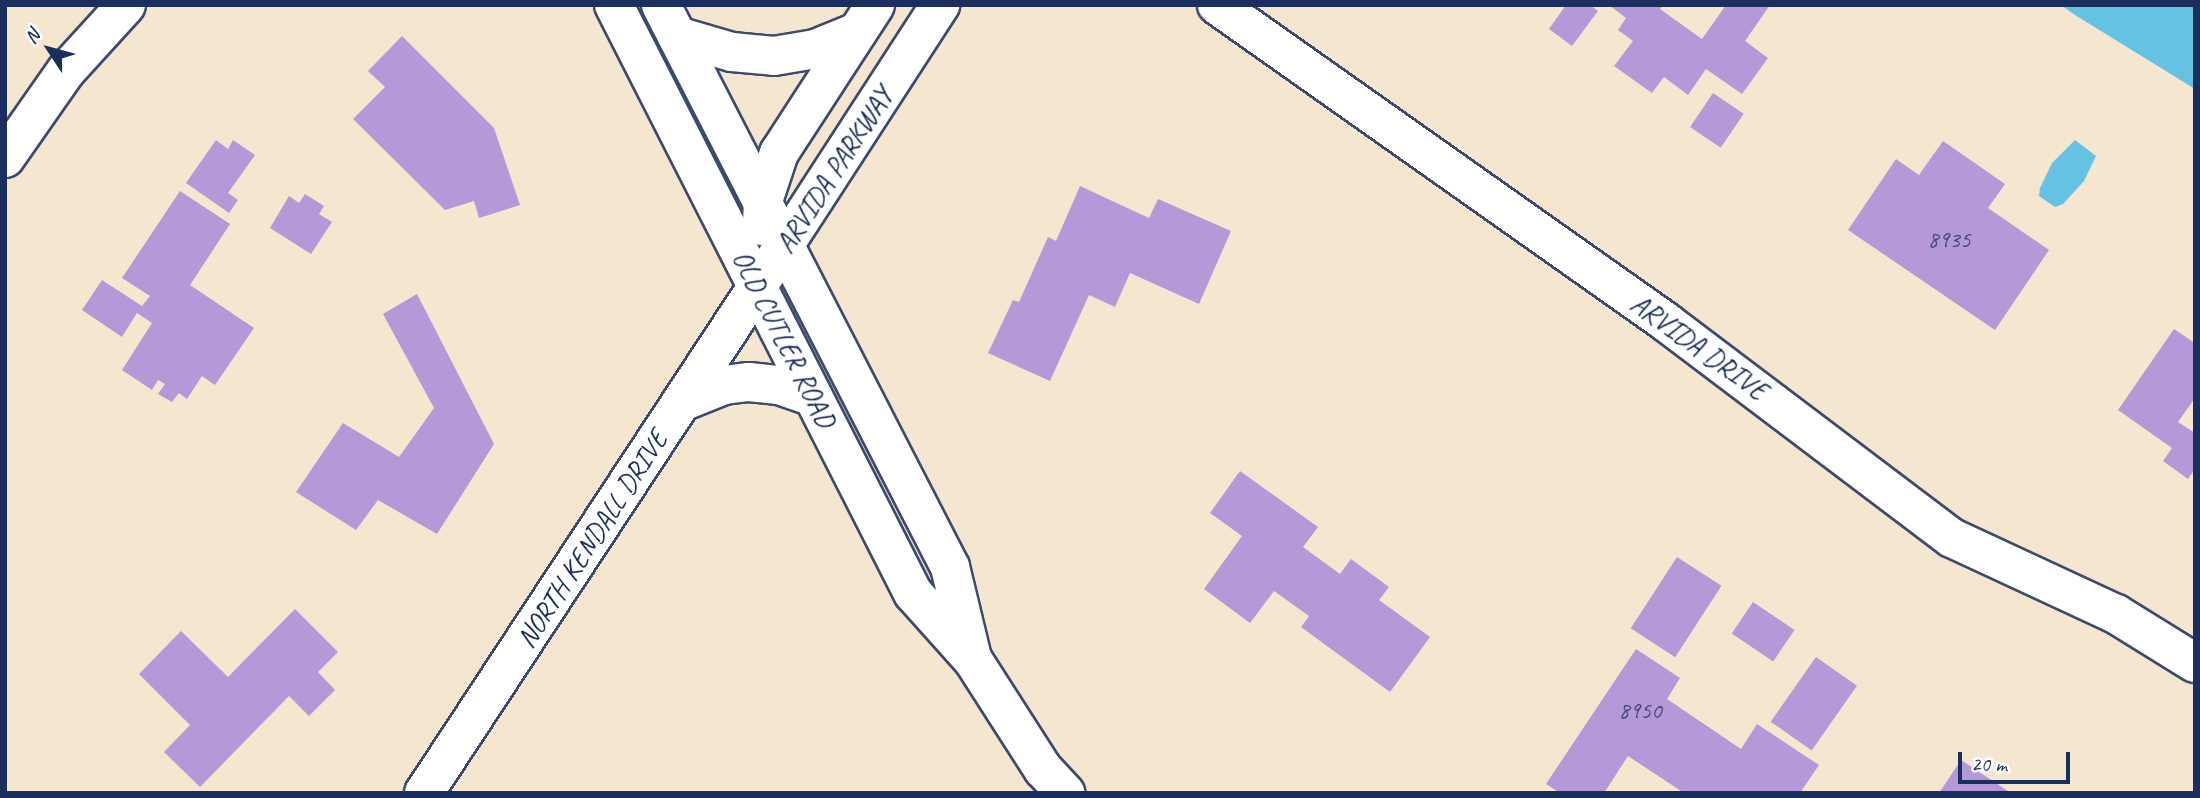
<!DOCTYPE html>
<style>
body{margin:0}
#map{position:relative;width:2200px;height:798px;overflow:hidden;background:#f5e6cf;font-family:Caveat,sans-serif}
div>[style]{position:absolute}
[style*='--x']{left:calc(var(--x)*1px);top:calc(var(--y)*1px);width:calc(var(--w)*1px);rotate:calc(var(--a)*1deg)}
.water>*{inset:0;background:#65c2e3}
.building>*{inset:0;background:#b598d8;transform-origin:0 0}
.roads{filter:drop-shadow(2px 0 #3c4a6f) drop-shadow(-2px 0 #3c4a6f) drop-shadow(0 2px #3c4a6f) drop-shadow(0 -2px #3c4a6f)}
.street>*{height:38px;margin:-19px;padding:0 19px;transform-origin:19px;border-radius:19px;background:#fff}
.secondary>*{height:38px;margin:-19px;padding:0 19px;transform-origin:19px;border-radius:19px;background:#fff}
span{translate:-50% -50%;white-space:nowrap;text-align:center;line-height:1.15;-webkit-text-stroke:5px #fff;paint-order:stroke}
.number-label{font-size:24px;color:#42497c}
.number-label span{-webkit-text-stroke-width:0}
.street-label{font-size:28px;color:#1b2f5e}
.frame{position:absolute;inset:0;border:7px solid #1b2f5e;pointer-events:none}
.north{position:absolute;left:14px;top:14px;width:70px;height:70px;-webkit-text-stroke:5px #fff;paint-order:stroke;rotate:306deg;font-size:19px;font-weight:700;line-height:28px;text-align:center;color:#1b2f5e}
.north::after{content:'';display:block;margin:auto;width:24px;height:32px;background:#1b2f5e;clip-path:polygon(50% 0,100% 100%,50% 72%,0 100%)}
.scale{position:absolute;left:1958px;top:752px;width:112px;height:32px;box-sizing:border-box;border:4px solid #1b2f5e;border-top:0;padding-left:9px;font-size:21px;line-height:24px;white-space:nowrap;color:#1b2f5e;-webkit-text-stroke:5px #fff;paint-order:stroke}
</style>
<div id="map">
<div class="water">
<div style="clip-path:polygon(2061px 5px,2195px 5px,2195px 89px,2075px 15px)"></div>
<div style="clip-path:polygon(2075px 140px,2096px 156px,2084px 181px,2063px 204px,2055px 207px,2039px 196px,2040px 188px,2052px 163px)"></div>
</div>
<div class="building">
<div style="clip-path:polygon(1566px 5px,1590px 5px,1598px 11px,1572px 46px,1549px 29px)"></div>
<div style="clip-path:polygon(1609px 5px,1663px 5px,1660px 9px,1702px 39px,1726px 5px,1770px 5px,1745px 41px,1768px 58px,1742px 94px,1706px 69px,1688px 95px,1664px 77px,1652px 93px,1614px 66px,1633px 41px,1618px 30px,1626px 18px)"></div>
<div style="clip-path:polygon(402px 36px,494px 128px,520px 205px,479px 218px,474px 201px,445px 210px,353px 119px,385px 87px,368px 71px)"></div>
<div style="left:1713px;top:93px;width:37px;height:41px;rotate:34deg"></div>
<div style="clip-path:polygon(216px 140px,228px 149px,233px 140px,255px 155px,228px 193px,238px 200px,229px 213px,186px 183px)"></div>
<div style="clip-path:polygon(1943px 141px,2005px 184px,1988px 208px,2049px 250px,1995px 330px,1848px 230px,1896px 159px,1919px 175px)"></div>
<div style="clip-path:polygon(1080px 186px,1149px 218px,1158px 199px,1231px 231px,1199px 304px,1130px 273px,1115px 307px,1089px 295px,1050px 381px,988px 353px,1013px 300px,1019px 302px,1048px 237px,1056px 241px)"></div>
<div style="clip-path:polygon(180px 191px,230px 224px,190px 285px,254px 328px,215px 385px,202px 376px,187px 399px,179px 393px,172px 402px,158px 394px,165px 384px,158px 380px,152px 390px,122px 370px,152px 323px,137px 313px,122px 337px,82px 310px,102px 280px,142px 306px,150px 296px,122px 278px)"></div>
<div style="clip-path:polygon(305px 194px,324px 206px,319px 214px,332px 222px,311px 254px,270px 228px,289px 196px,299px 203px)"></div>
<div style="clip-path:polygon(417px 294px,494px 444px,437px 534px,378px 500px,356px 530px,296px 492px,343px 423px,399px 457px,434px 408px,383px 314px)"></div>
<div style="clip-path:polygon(2174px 329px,2195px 343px,2195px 398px,2178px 422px,2195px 433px,2195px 469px,2188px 479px,2163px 461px,2172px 448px,2118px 410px)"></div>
<div style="clip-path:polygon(1240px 471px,1318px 527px,1303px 547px,1340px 574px,1351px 559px,1389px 587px,1379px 600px,1430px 637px,1390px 692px,1301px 627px,1309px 616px,1274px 591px,1250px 623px,1204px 589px,1242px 536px,1210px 513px)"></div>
<div style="left:1677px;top:557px;width:53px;height:85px;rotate:33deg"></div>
<div style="left:1753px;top:602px;width:50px;height:38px;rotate:34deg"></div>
<div style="clip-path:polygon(295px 609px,338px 652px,318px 672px,335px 690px,309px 716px,289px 696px,200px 787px,164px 752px,190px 725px,139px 674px,181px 631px,228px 677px)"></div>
<div style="clip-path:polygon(1636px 649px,1680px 678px,1667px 699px,1741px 749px,1757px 724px,1819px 765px,1800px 793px,1684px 793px,1628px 756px,1604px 793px,1560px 793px,1546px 784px)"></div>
<div style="left:1816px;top:657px;width:50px;height:79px;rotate:35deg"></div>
<div style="clip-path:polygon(1961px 760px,2011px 793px,1939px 793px)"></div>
</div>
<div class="roads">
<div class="street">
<div style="--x:1217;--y:5;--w:550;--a:35.22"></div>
<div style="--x:1666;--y:322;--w:358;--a:37.1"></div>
<div style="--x:1952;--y:538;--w:181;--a:24.9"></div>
<div style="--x:2116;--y:614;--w:93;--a:31.8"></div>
<div style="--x:5;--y:158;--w:106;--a:-55"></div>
<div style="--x:66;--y:71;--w:89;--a:-47.7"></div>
<div style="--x:762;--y:226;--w:25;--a:-88"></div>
<div style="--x:763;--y:201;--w:51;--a:-71.6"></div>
<div style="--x:779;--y:153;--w:176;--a:-57"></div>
<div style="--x:759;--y:284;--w:333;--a:-57"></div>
</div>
<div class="secondary">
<div style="--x:614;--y:5;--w:660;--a:63.05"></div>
<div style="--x:913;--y:593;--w:90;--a:48.2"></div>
<div style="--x:973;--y:660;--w:130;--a:57.3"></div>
<div style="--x:1043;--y:769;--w:33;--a:47"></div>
<div style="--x:661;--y:5;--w:632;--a:62.79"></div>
<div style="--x:950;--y:567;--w:89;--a:76.4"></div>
<div style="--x:677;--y:36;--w:57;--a:16.2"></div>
<div style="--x:732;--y:52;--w:42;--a:5.4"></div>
<div style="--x:774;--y:56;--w:42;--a:-9.7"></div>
<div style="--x:815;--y:49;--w:45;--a:-22"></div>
<div style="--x:682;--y:402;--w:45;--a:-22"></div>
<div style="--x:724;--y:385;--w:25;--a:-7"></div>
<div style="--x:749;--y:382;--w:30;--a:6"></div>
<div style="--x:779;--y:385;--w:36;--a:19"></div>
<div style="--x:424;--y:793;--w:609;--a:-56.65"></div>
</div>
</div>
<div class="number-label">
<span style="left:1949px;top:240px">8935</span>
<span style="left:1640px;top:711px">8950</span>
</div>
<div class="street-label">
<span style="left:834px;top:170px;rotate:-57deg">ARVIDA PARKWAY</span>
<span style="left:784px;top:339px;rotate:63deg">OLD CUTLER ROAD</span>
<span style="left:1699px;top:347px;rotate:36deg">ARVIDA DRIVE</span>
<span style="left:592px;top:539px;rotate:-57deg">NORTH KENDALL DRIVE</span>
</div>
<div class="frame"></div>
<div class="north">N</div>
<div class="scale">20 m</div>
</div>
